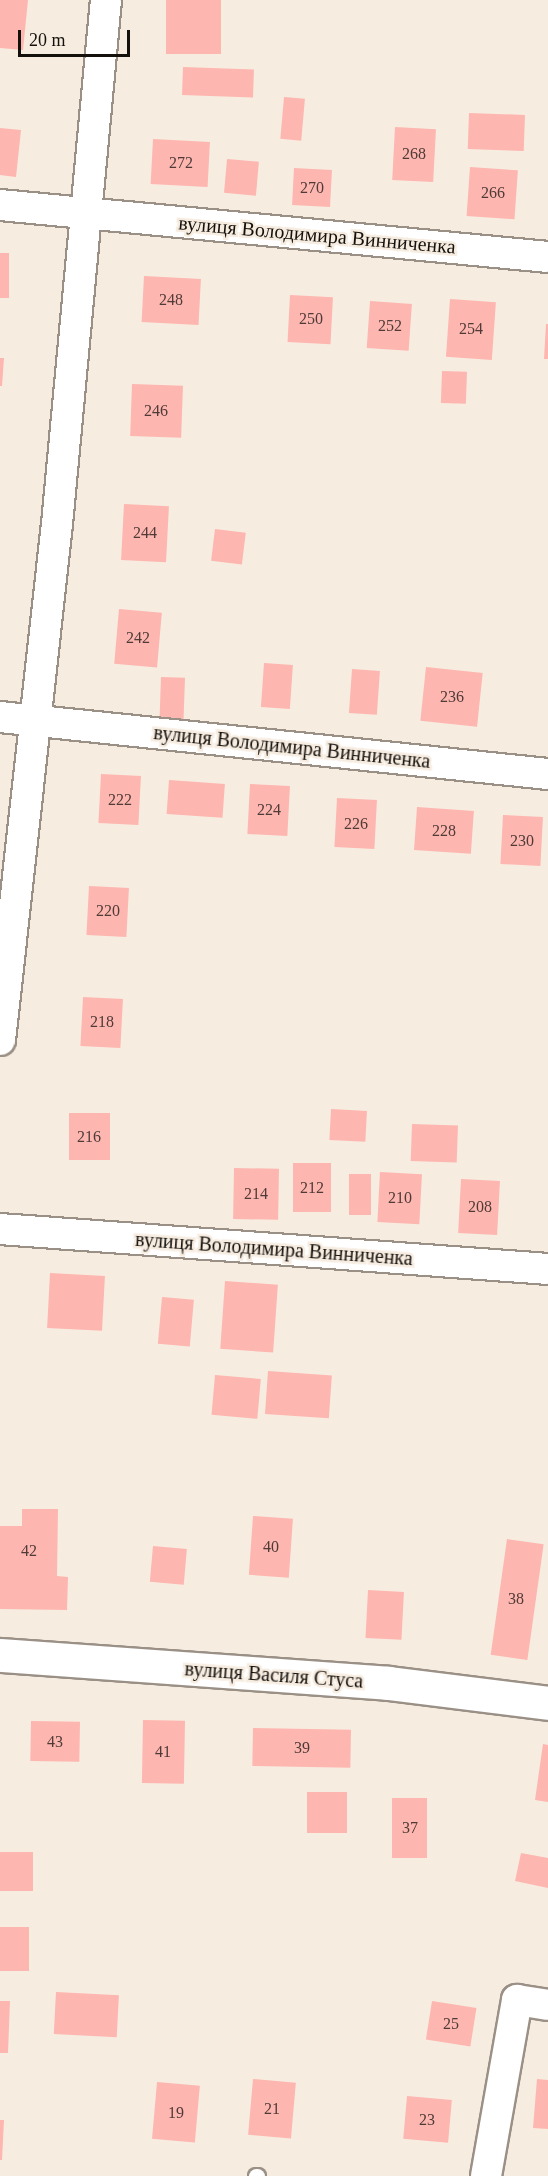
<!DOCTYPE html>
<meta charset="utf-8">
<style>
body{margin:0}
#map{position:relative;width:548px;height:2176px;overflow:hidden;background:#f7ece0;font-family:"Times New Roman",serif}
div>[style]{position:absolute}
[style*='--x']{left:calc(var(--x)*1px);top:calc(var(--y)*1px);width:calc(var(--w)*1px);rotate:calc(var(--a)*1deg)}
.building>*{inset:0;background:#feb6b0;transform-origin:0 0}
.roads{filter:drop-shadow(2px 0 #9a9086) drop-shadow(-2px 0 #9a9086) drop-shadow(0 2px #9a9086) drop-shadow(0 -2px #9a9086)}
.service>*{height:15px;margin:-7.5px;padding:0 7.5px;transform-origin:7.5px;border-radius:7.5px;background:#fff}
.minor>*{height:30px;margin:-15px;padding:0 15px;transform-origin:15px;border-radius:15px;background:#fff}
.secondary>*{height:33px;margin:-16.5px;padding:0 16.5px;transform-origin:16.5px;border-radius:16.5px;background:#fff}
span{translate:-50% -50%;white-space:nowrap;text-align:center;line-height:1.15;-webkit-text-stroke:5px #f7ece0;paint-order:stroke}
.number-label{font-size:16px;color:#4e3a36}
.number-label span{-webkit-text-stroke-width:0}
.street-label{font-size:20px;color:#14110d}
.scale{position:absolute;left:18px;top:30px;width:112px;height:27px;box-sizing:border-box;border:3px solid #14110d;border-top:0;padding-left:8px;font-size:18px;line-height:21px;white-space:nowrap;color:#14110d;-webkit-text-stroke:4px #f7ece0;paint-order:stroke}
</style>
<div id="map">
<div class="building">
<div style="clip-path:polygon(0 0,28px 0,23px 50px,0 48px)"></div>
<div style="left:166px;top:0;width:55px;height:54px"></div>
<div style="left:183px;top:67px;width:71px;height:28px;rotate:2deg"></div>
<div style="left:284px;top:97px;width:21px;height:42px;rotate:5deg"></div>
<div style="left:469px;top:113px;width:56px;height:36px;rotate:2deg"></div>
<div style="left:395px;top:127px;width:41px;height:53px;rotate:3deg"></div>
<div style="clip-path:polygon(0 128px,21px 130px,16px 177px,0 175px)"></div>
<div style="left:153px;top:139px;width:57px;height:45px;rotate:3deg"></div>
<div style="left:227px;top:159px;width:32px;height:34px;rotate:5deg"></div>
<div style="left:470px;top:167px;width:48px;height:49px;rotate:4deg"></div>
<div style="left:294px;top:168px;width:38px;height:37px;rotate:3deg"></div>
<div style="left:0;top:253px;width:9px;height:45px"></div>
<div style="left:144px;top:276px;width:57px;height:46px;rotate:3deg"></div>
<div style="left:290px;top:295px;width:43px;height:47px;rotate:3deg"></div>
<div style="left:450px;top:299px;width:46px;height:58px;rotate:4deg"></div>
<div style="left:370px;top:301px;width:42px;height:47px;rotate:4deg"></div>
<div style="clip-path:polygon(546px 324px,548px 324px,548px 359px,544px 359px)"></div>
<div style="clip-path:polygon(0 358px,4px 358px,2px 386px,0 386px)"></div>
<div style="left:442px;top:371px;width:25px;height:32px;rotate:2deg"></div>
<div style="left:132px;top:384px;width:51px;height:52px;rotate:2deg"></div>
<div style="left:124px;top:504px;width:45px;height:56px;rotate:3deg"></div>
<div style="left:215px;top:529px;width:31px;height:32px;rotate:7deg"></div>
<div style="left:119px;top:609px;width:43px;height:55px;rotate:5deg"></div>
<div style="left:264px;top:663px;width:29px;height:44px;rotate:4deg"></div>
<div style="left:426px;top:667px;width:57px;height:54px;rotate:6deg"></div>
<div style="left:352px;top:669px;width:28px;height:44px;rotate:4deg"></div>
<div style="left:161px;top:677px;width:24px;height:45px;rotate:2deg"></div>
<div style="left:101px;top:774px;width:40px;height:49px;rotate:3deg"></div>
<div style="left:169px;top:780px;width:56px;height:34px;rotate:4deg"></div>
<div style="left:250px;top:784px;width:40px;height:50px;rotate:3deg"></div>
<div style="left:337px;top:798px;width:40px;height:49px;rotate:3deg"></div>
<div style="left:417px;top:807px;width:57px;height:43px;rotate:4deg"></div>
<div style="left:503px;top:815px;width:40px;height:49px;rotate:3deg"></div>
<div style="left:89px;top:886px;width:40px;height:49px;rotate:3deg"></div>
<div style="left:83px;top:997px;width:40px;height:49px;rotate:3deg"></div>
<div style="left:331px;top:1109px;width:36px;height:31px;rotate:3deg"></div>
<div style="left:69px;top:1113px;width:41px;height:47px"></div>
<div style="left:412px;top:1124px;width:46px;height:37px;rotate:2deg"></div>
<div style="left:293px;top:1163px;width:38px;height:49px"></div>
<div style="left:234px;top:1168px;width:45px;height:51px;rotate:1deg"></div>
<div style="left:380px;top:1172px;width:42px;height:50px;rotate:3deg"></div>
<div style="left:349px;top:1174px;width:22px;height:41px"></div>
<div style="left:461px;top:1179px;width:39px;height:54px;rotate:3deg"></div>
<div style="left:50px;top:1273px;width:55px;height:55px;rotate:3deg"></div>
<div style="left:225px;top:1281px;width:53px;height:68px;rotate:4deg"></div>
<div style="left:162px;top:1297px;width:32px;height:47px;rotate:5deg"></div>
<div style="left:268px;top:1371px;width:64px;height:43px;rotate:4deg"></div>
<div style="left:215px;top:1375px;width:46px;height:40px;rotate:5deg"></div>
<div style="clip-path:polygon(22px 1509px,58px 1509px,57px 1576px,68px 1577px,67px 1610px,0 1609px,0 1526px,22px 1526px)"></div>
<div style="left:253px;top:1516px;width:40px;height:59px;rotate:4deg"></div>
<div style="left:507px;top:1539px;width:37px;height:117px;rotate:8deg"></div>
<div style="left:153px;top:1546px;width:34px;height:36px;rotate:5deg"></div>
<div style="left:368px;top:1590px;width:36px;height:48px;rotate:3deg"></div>
<div style="left:143px;top:1720px;width:42px;height:63px;rotate:1deg"></div>
<div style="left:31px;top:1721px;width:49px;height:40px;rotate:1deg"></div>
<div style="left:253px;top:1728px;width:98px;height:38px;rotate:1deg"></div>
<div style="clip-path:polygon(543px 1744px,548px 1745px,548px 1802px,535px 1800px)"></div>
<div style="left:307px;top:1792px;width:40px;height:41px"></div>
<div style="left:392px;top:1798px;width:35px;height:60px"></div>
<div style="left:0;top:1852px;width:33px;height:39px"></div>
<div style="clip-path:polygon(521px 1853px,548px 1858px,548px 1888px,515px 1881px)"></div>
<div style="left:0;top:1927px;width:29px;height:44px"></div>
<div style="left:56px;top:1992px;width:63px;height:42px;rotate:3deg"></div>
<div style="clip-path:polygon(0 2001px,10px 2001px,8px 2053px,0 2053px)"></div>
<div style="left:432px;top:2001px;width:45px;height:39px;rotate:9deg"></div>
<div style="left:253px;top:2079px;width:43px;height:56px;rotate:5deg"></div>
<div style="clip-path:polygon(537px 2079px,548px 2080px,548px 2129px,533px 2128px)"></div>
<div style="left:157px;top:2082px;width:43px;height:57px;rotate:5deg"></div>
<div style="left:407px;top:2096px;width:45px;height:43px;rotate:5deg"></div>
<div style="clip-path:polygon(0 2120px,4px 2120px,2px 2160px,0 2160px)"></div>
</div>
<div class="roads">
<div class="service">
<div style="--x:256;--y:2176;--w:1;--a:0"></div>
</div>
<div class="minor">
<div style="--x:0;--y:205;--w:550;--a:5.42"></div>
<div style="--x:0;--y:717;--w:551;--a:5.94"></div>
<div style="--x:0;--y:1040;--w:519;--a:-83.7"></div>
<div style="--x:57;--y:524;--w:526;--a:-84.66"></div>
<div style="--x:0;--y:1229;--w:549;--a:4.17"></div>
<div style="--x:486;--y:2176;--w:179;--a:-80"></div>
<div style="--x:517;--y:2000;--w:31;--a:9"></div>
</div>
<div class="secondary">
<div style="--x:0;--y:1655;--w:389;--a:4.1"></div>
<div style="--x:388;--y:1683;--w:161;--a:7.1"></div>
</div>
</div>
<div class="number-label">
<span style="left:414px;top:154px">268</span>
<span style="left:181px;top:163px">272</span>
<span style="left:312px;top:188px">270</span>
<span style="left:493px;top:193px">266</span>
<span style="left:171px;top:300px">248</span>
<span style="left:311px;top:319px">250</span>
<span style="left:390px;top:326px">252</span>
<span style="left:471px;top:329px">254</span>
<span style="left:156px;top:411px">246</span>
<span style="left:145px;top:533px">244</span>
<span style="left:138px;top:638px">242</span>
<span style="left:452px;top:697px">236</span>
<span style="left:120px;top:800px">222</span>
<span style="left:269px;top:810px">224</span>
<span style="left:356px;top:824px">226</span>
<span style="left:444px;top:831px">228</span>
<span style="left:522px;top:841px">230</span>
<span style="left:108px;top:911px">220</span>
<span style="left:102px;top:1022px">218</span>
<span style="left:89px;top:1137px">216</span>
<span style="left:312px;top:1188px">212</span>
<span style="left:256px;top:1194px">214</span>
<span style="left:400px;top:1198px">210</span>
<span style="left:480px;top:1207px">208</span>
<span style="left:271px;top:1547px">40</span>
<span style="left:29px;top:1551px">42</span>
<span style="left:516px;top:1599px">38</span>
<span style="left:55px;top:1742px">43</span>
<span style="left:302px;top:1748px">39</span>
<span style="left:163px;top:1752px">41</span>
<span style="left:410px;top:1828px">37</span>
<span style="left:451px;top:2024px">25</span>
<span style="left:272px;top:2109px">21</span>
<span style="left:176px;top:2113px">19</span>
<span style="left:427px;top:2120px">23</span>
</div>
<div class="street-label">
<span style="left:317px;top:235px;rotate:5deg">вулиця Володимира Винниченка</span>
<span style="left:292px;top:747px;rotate:6deg">вулиця Володимира Винниченка</span>
<span style="left:274px;top:1249px;rotate:4deg">вулиця Володимира Винниченка</span>
<span style="left:274px;top:1675px;rotate:4deg">вулиця Василя Стуса</span>
</div>
<div class="scale">20 m</div>
</div>
